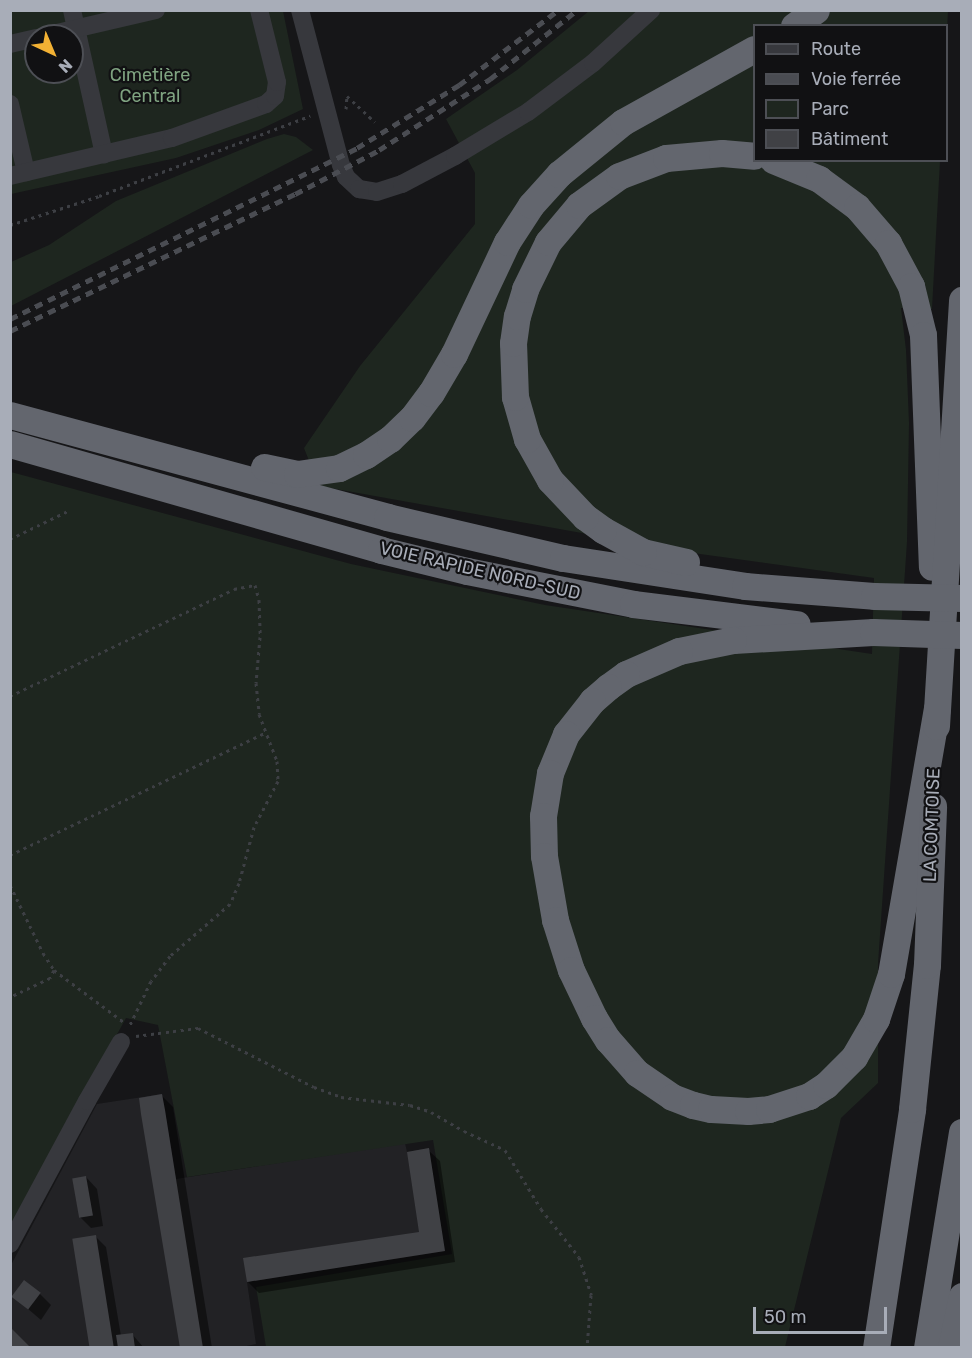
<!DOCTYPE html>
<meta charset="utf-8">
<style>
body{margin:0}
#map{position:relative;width:972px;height:1358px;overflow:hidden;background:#161618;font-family:Rubik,sans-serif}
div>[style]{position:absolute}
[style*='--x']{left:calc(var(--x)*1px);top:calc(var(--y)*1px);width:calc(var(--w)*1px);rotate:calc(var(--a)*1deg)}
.built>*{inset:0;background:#222225}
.green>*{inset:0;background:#1e261f}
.shadow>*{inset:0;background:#0007}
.building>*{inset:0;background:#404145;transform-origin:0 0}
.path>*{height:3px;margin-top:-1.5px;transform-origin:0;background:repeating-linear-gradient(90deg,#3d3f44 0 3px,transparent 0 7.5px)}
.minor>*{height:18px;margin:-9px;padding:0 9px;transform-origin:9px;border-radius:9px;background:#37383d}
.highway>*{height:27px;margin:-13.5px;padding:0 13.5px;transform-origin:13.5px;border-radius:13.5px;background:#63666e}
.rail>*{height:4.5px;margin-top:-2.25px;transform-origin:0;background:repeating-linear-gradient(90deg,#4a4c52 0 8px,transparent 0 14px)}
.highway-bridge>*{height:27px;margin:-13.5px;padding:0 13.5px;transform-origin:13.5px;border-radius:13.5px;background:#63666e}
span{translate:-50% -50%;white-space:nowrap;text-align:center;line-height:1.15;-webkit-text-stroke:4.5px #111113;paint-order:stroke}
.park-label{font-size:18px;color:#7fa381}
.street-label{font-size:18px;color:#a8adb8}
.frame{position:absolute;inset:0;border:12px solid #a8adb8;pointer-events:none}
.legend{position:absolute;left:753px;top:24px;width:195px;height:138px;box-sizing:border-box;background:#111113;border:2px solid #4d4f55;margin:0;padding:8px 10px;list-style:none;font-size:18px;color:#a8adb8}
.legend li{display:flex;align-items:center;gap:12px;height:30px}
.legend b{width:30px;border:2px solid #4d4f55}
.north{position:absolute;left:24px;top:24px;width:60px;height:60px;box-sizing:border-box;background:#111113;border:2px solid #4d4f55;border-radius:50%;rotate:136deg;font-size:16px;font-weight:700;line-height:24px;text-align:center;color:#a8adb8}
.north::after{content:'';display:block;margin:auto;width:21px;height:27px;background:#f2b134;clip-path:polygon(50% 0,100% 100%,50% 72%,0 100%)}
.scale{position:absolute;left:753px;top:1307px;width:134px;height:27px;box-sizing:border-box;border:3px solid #a8adb8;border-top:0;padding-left:8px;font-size:18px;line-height:21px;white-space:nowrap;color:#a8adb8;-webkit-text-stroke:4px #111113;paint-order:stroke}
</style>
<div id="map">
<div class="built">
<div style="clip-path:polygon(162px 1094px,176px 1179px,405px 1143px,407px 1152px,429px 1148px,445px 1251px,247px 1282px,256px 1344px,237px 1348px,11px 1348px,11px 1265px,97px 1104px)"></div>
</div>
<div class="green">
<div style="clip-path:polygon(evenodd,10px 11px,283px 11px,303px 109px,259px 130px,176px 158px,11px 194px,10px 11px,36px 36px,72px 36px,72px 72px,36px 72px,36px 36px)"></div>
<div style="clip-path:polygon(589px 11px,948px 11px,947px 31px,946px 26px,754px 26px,754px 160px,940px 161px,932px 309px,901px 308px,906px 350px,909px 423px,907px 542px,878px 964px,878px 1083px,841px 1118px,785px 1347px,266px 1347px,256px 1287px,452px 1254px,433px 1140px,187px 1177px,158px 1025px,126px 1018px,11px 1228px,11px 472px,351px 564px,545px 605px,872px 654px,874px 578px,693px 553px,319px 486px,304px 448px,360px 366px,475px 224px,475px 173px,446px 119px,517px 70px)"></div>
<div style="clip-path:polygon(284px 134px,296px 137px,313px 150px,11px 306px,11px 262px,49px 245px,116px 201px,267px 139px)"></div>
</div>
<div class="shadow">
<div style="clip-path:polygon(162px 1096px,173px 1107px,212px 1348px,182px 1348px)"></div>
<div style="clip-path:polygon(428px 1150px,440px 1161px,455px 1262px,259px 1293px,248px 1282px,421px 1233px)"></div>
<div style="clip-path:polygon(86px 1177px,97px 1189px,103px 1226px,91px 1228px,80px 1217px)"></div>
<div style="clip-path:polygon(95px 1236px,106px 1247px,121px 1336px,132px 1334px,144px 1348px,90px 1348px)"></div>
<div style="clip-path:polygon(40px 1294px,51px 1305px,41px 1320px,14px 1297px)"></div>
</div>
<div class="building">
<div style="clip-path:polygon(162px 1094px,165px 1110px,203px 1348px,180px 1348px,141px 1114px,139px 1098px)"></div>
<div style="clip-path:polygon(429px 1148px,445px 1251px,247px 1282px,243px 1258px,419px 1232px,407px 1152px)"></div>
<div style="left:86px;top:1176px;width:40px;height:14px;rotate:80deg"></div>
<div style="left:96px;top:1235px;width:114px;height:24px;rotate:81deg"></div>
<div style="left:24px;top:1280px;width:21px;height:21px;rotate:37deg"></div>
<div style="clip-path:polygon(10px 1327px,31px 1348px,10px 1348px)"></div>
<div style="clip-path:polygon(133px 1333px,135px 1348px,118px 1348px,116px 1335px)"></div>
</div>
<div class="path">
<div style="--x:346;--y:109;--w:13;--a:-86"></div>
<div style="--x:347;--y:96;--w:38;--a:43"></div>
<div style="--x:10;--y:225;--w:94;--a:-18"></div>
<div style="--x:99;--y:196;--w:226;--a:-20.8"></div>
<div style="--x:10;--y:539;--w:64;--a:-25.8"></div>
<div style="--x:10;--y:696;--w:248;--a:-25.5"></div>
<div style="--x:234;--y:589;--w:21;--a:-11"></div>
<div style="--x:255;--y:585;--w:16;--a:75"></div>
<div style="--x:259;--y:600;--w:37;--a:88"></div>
<div style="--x:260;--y:637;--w:46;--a:95"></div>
<div style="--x:256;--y:683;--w:31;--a:84"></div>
<div style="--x:259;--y:714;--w:50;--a:69"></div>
<div style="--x:277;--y:761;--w:20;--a:87"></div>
<div style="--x:278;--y:781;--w:52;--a:117.6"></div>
<div style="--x:254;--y:827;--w:58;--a:105"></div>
<div style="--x:239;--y:883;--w:23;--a:113"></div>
<div style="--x:230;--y:904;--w:79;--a:139.1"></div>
<div style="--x:170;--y:956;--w:31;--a:127"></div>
<div style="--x:151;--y:981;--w:51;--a:115.6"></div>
<div style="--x:10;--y:855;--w:283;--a:-25.6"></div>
<div style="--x:10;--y:885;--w:76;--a:64.1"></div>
<div style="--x:43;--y:953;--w:20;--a:57"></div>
<div style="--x:54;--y:970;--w:9;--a:117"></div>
<div style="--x:50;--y:978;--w:44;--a:154.6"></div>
<div style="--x:54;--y:970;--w:89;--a:36.7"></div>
<div style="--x:136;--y:1036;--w:63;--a:-7.4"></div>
<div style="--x:198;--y:1028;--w:130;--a:27"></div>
<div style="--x:314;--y:1087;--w:29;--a:20"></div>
<div style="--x:341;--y:1097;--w:69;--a:6.6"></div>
<div style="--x:410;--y:1105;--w:22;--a:18"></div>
<div style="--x:431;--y:1112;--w:38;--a:30"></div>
<div style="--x:464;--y:1131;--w:45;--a:24.9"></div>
<div style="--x:505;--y:1150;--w:69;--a:58.6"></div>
<div style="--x:541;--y:1209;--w:61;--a:51.6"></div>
<div style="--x:579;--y:1257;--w:40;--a:72"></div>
<div style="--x:591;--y:1295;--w:53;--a:94.3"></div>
</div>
<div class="minor">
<div style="--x:72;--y:10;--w:148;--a:77.5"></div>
<div style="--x:300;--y:10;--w:160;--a:75.2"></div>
<div style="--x:341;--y:165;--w:13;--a:67"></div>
<div style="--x:346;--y:177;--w:18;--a:43"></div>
<div style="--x:359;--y:189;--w:18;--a:9"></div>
<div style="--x:377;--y:192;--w:26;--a:-18"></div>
<div style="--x:402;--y:184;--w:60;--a:-27.8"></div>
<div style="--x:455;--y:156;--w:85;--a:-31.1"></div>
<div style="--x:528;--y:112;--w:81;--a:-37"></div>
<div style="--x:593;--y:63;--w:79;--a:-42.4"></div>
<div style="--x:44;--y:36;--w:115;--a:-13.1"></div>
<div style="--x:10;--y:44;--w:27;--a:-13"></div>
<div style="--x:10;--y:104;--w:70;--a:76.8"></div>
<div style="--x:10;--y:176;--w:166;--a:-13.2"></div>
<div style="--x:172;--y:138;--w:100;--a:-19.9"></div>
<div style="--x:266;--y:104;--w:12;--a:-42"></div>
<div style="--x:275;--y:96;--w:14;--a:-82"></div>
<div style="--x:277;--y:82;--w:74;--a:-104"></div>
<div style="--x:10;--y:1244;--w:162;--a:-61.7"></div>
<div style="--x:87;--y:1101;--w:68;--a:-60"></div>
</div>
<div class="highway">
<div style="--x:794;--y:26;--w:27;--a:-36"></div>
<div style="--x:773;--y:160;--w:50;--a:22.4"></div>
<div style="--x:819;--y:179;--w:47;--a:36.4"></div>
<div style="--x:857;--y:207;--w:48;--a:49.3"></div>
<div style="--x:888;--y:243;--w:49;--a:61.9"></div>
<div style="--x:911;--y:286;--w:50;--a:76.2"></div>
<div style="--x:923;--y:335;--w:232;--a:87.8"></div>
<div style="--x:10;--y:415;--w:391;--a:15.1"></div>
<div style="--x:387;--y:517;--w:181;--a:13.1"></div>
<div style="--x:563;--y:558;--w:184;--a:8.7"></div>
<div style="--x:745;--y:586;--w:129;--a:4.4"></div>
<div style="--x:10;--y:444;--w:386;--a:15.9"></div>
<div style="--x:381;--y:550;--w:89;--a:13.7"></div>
<div style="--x:467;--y:571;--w:169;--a:11.2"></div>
<div style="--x:633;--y:604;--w:165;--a:7"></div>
<div style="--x:264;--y:467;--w:34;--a:12"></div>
<div style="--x:297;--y:474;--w:42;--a:-8.1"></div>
<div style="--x:339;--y:468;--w:30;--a:-26"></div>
<div style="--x:366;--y:455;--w:29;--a:-34"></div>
<div style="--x:390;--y:439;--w:30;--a:-44"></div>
<div style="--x:412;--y:418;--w:31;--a:-53"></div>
<div style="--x:431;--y:393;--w:45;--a:-59.5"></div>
<div style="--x:454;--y:354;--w:124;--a:-64.7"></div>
<div style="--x:507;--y:242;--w:44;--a:-57"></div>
<div style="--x:531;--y:205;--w:42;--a:-47.9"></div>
<div style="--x:559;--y:174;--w:82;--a:-39.1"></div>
<div style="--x:623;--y:122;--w:150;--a:-29.1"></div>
<div style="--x:686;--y:562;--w:44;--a:-166.9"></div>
<div style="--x:643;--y:552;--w:46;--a:-151.2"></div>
<div style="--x:603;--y:530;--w:22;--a:-144"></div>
<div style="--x:585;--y:517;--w:51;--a:-133.4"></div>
<div style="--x:550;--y:480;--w:47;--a:-119.3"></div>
<div style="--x:527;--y:439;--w:44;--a:-105.9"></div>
<div style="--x:515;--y:397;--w:54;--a:-92.1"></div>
<div style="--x:513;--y:343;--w:27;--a:-82"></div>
<div style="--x:517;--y:316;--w:28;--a:-73"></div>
<div style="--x:525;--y:289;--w:52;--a:-63.9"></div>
<div style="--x:548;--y:242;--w:48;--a:-50"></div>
<div style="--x:579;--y:205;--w:49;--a:-35.9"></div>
<div style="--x:619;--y:176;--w:50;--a:-21"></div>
<div style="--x:666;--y:158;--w:56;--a:-5.1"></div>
<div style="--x:722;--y:153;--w:32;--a:5"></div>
<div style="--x:873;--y:632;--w:140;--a:176.7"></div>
<div style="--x:733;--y:640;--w:55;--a:168.5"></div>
<div style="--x:679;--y:651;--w:58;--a:156.5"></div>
<div style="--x:626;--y:674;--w:22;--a:144"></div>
<div style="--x:608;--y:687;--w:21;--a:139"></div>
<div style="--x:592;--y:701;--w:42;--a:128.2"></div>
<div style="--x:566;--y:734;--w:42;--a:112.3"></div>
<div style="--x:550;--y:773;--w:44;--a:99.2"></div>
<div style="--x:543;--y:816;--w:40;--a:88.6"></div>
<div style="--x:544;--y:856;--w:65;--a:80.2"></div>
<div style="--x:555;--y:920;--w:52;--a:72.3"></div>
<div style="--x:571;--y:970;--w:53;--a:64.4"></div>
<div style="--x:594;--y:1018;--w:26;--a:58"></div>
<div style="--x:608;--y:1040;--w:44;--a:48.7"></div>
<div style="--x:637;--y:1073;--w:42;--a:34.4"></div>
<div style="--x:672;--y:1097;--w:22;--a:21"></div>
<div style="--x:693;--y:1105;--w:18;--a:13"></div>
<div style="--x:711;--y:1109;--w:37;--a:3"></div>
<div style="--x:748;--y:1111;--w:21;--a:-5"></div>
<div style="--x:769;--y:1109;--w:42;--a:-18"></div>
<div style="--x:809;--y:1096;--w:20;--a:-33"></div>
<div style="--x:826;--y:1085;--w:40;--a:-45"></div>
<div style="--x:854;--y:1057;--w:44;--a:-59.9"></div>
<div style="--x:876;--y:1019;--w:47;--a:-71.6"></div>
<div style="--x:891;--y:974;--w:269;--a:-80.2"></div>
<div style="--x:936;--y:726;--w:427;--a:-86.5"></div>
<div style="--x:876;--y:1348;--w:242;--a:-81.4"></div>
<div style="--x:912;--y:1109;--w:145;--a:-84.1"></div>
<div style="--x:927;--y:965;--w:159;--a:-87.8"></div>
<div style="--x:927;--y:1348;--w:219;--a:-80.8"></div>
<div style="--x:951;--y:1348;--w:53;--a:-78.1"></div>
</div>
<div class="rail">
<div style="--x:10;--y:319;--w:387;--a:-26.2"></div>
<div style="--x:357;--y:148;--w:120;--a:-31.7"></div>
<div style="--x:459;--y:85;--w:124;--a:-37.1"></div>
<div style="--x:10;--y:331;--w:316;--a:-25.7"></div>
<div style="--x:295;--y:194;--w:95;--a:-27.6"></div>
<div style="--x:379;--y:150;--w:132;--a:-32.6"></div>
<div style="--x:490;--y:79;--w:111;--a:-38.4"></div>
</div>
<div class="highway-bridge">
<div style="--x:874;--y:596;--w:88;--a:1.3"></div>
<div style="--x:873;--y:632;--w:89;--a:1.9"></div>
</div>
<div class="park-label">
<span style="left:150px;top:86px">Cimetière<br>Central</span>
</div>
<div class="street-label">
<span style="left:480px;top:571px;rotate:13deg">VOIE RAPIDE NORD-SUD</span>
<span style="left:932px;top:825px;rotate:-88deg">LA COMTOISE</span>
</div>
<div class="frame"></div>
<ul class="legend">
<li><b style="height:8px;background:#37383d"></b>Route</li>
<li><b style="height:8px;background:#4a4c52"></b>Voie ferrée</li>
<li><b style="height:16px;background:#1e261f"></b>Parc</li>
<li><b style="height:16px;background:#404145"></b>Bâtiment</li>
</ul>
<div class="north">N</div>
<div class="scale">50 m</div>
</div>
